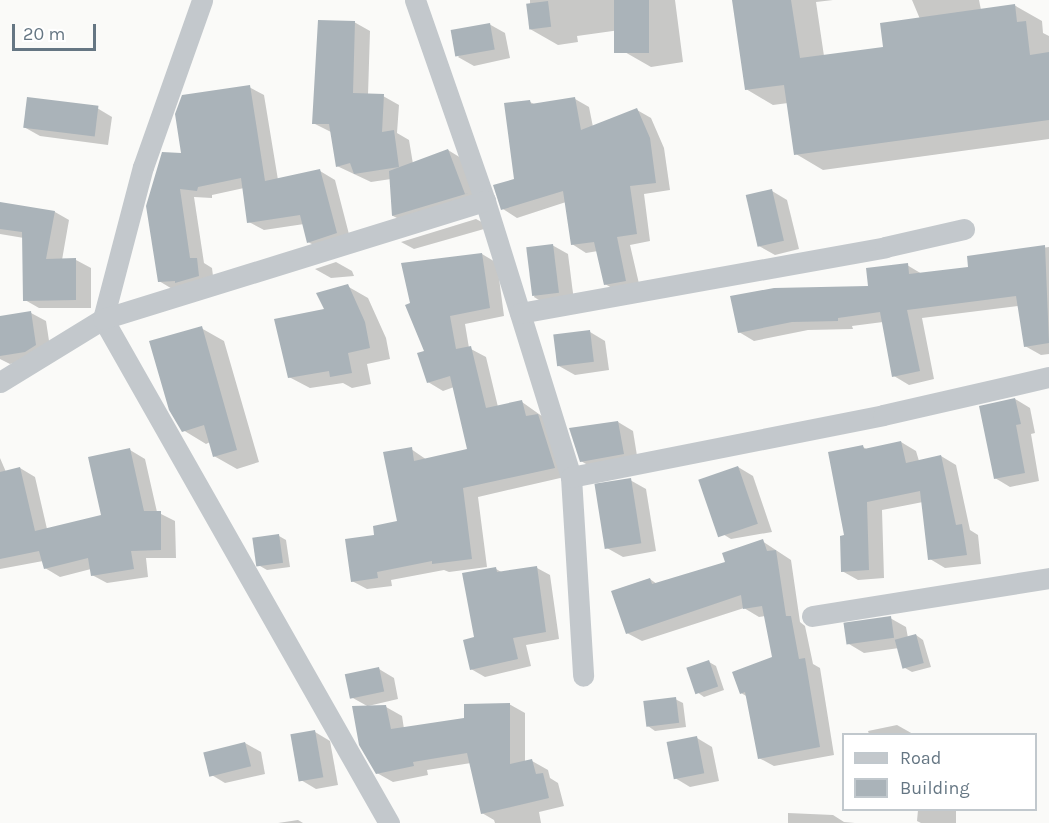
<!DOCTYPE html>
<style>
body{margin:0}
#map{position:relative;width:1049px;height:823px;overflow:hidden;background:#fafaf8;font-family:Karla,sans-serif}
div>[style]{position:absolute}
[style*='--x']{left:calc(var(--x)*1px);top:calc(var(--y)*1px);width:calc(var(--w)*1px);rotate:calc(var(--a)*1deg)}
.shadow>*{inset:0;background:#0003}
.building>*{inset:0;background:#aab3b9;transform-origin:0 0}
.street>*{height:21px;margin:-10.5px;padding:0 10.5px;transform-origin:10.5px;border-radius:10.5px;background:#c3c8cc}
span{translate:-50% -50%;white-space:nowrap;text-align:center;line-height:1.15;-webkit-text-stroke:6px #fff;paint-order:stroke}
.legend{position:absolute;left:842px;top:733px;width:195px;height:78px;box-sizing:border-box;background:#fff;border:2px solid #c1c8cd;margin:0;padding:8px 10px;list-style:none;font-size:18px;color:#657683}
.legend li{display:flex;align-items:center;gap:12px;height:30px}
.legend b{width:30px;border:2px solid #c1c8cd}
.scale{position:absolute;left:12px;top:24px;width:84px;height:27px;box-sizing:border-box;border:3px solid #657683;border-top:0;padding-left:8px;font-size:18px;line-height:21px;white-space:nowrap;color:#657683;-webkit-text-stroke:4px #fff;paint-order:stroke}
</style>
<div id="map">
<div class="shadow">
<div style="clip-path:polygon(530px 0,675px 0,683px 62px,651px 67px,623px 51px,620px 30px,577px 36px,578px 42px,558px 45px,530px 29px)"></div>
<div style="clip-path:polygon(733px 0,833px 0,816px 2px,824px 56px,885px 48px,920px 19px,912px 0,979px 0,981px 10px,1014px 5px,1042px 21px,1043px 33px,1049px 36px,1049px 139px,823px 170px,796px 154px,788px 103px,773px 105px,746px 89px)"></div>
<div style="clip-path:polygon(354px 22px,370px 31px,368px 95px,383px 96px,399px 105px,397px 133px,409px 140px,413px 164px,448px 150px,461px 158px,477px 199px,407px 223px,393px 216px,391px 179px,371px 182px,337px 166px,331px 132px,313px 123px)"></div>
<div style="clip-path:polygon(489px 24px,505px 33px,510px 58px,474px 66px,458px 57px)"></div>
<div style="clip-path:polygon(249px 87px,264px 95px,278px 180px,320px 171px,335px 180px,351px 242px,323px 250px,308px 242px,304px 224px,264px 230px,249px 222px,244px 188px,212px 195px,212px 198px,194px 197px,204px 263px,212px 268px,214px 284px,174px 290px,159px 281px,183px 155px)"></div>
<div style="clip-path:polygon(575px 99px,589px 107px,593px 127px,637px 110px,651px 118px,664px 148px,670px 190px,644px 194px,650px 241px,630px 245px,640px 288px,619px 292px,605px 284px,598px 251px,586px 253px,572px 244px,566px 202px,517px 218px,503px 209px,515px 180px,530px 102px,536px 105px)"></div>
<div style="clip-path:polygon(97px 108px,112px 117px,108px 145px,40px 136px,24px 127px)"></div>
<div style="clip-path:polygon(772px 191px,787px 200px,799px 249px,775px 255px,759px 246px)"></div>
<div style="clip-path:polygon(0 204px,55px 212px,69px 220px,62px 260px,76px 260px,91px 268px,91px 308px,39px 308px,25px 300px,24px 238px,0 234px)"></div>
<div style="clip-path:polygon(476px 219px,491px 227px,414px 249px,401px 242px)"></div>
<div style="clip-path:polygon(552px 245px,568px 254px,574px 301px,549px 306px,534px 297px)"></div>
<div style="clip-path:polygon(1049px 247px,1049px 354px,1041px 355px,1025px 346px,1019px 306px,922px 318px,934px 379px,909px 385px,894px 376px,883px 322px,852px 326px,853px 329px,808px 330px,754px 341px,739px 332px,870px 287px,907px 265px,922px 274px,970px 269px,968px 257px)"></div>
<div style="clip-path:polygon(482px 254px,497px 263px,504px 316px,465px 324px,469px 348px,486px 357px,498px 407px,522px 402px,553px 424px,569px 476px,478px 497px,487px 567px,449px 572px,444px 570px,391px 580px,392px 586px,367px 589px,352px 581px,376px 536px,398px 522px,411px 449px,427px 460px,469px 450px,454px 387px,443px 391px,428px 382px,426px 352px)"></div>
<div style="clip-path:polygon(336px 262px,352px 271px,354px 276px,331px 278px,315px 269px)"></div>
<div style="clip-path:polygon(347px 286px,368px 298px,386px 338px,390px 359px,367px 364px,371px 384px,352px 388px,343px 383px,310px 388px,289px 377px,326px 311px)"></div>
<div style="clip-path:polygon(31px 313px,46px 321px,51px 354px,10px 364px,0 359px,0 317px)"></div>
<div style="clip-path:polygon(201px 328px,224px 341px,259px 462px,237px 469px,214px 456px,210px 442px,206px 444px,183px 430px)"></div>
<div style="clip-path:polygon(590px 332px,605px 341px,609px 370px,575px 375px,559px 366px)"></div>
<div style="clip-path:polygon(1015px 399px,1030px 408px,1035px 433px,1031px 434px,1039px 481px,1010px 487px,995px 478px)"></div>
<div style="clip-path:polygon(618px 422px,633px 431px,638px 462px,596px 470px,581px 461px)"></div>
<div style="clip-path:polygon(901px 442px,916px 451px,919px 461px,941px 456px,956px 465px,970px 530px,978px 535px,981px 564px,945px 568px,930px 559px,923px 502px,882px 510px,884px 578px,858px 580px,842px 571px,863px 447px,868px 450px)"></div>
<div style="clip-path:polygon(130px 450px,145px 459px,157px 512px,175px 521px,176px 558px,146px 558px,148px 577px,107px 583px,92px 575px,91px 569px,60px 577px,45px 568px,43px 561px,0 569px,0 458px,6px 472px,20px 468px,35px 477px,47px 529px,103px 517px)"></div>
<div style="clip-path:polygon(738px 467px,753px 476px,772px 532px,731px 539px,716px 530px)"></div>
<div style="clip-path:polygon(630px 480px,646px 489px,656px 551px,623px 557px,607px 548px)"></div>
<div style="clip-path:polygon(279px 536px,286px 540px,290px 567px,267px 570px,260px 566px)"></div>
<div style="clip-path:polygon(762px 541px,791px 560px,800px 622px,805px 626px,813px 664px,820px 668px,834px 755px,774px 766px,759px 758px,748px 697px,741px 693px,773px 658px,765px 616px,759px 617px,744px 608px,642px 641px,627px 633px,650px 579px,657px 584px,727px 563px)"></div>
<div style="clip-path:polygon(537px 568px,550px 575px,559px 639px,526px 645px,531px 666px,485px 677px,471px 669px,476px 639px,496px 569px,503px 573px)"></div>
<div style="clip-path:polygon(890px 618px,906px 627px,908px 638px,916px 635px,923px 640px,931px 667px,912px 672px,905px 668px,899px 648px,864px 653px,849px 644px)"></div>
<div style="clip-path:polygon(709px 662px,716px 666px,724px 690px,704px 697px,697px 692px)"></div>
<div style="clip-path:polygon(379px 669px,394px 678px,398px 699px,368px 706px,386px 707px,402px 716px,404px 729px,466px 719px,509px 704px,525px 713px,525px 762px,532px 761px,548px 770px,550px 778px,558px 783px,564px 806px,539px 812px,541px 823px,495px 823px,494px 820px,482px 813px,471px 763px,427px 770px,428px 775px,393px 782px,377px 773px,369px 707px,351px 697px)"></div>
<div style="clip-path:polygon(675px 699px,683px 703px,686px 727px,655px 731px,648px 726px)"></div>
<div style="clip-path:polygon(897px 725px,913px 734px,869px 734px,868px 731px)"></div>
<div style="clip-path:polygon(315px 732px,330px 741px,338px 785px,316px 789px,301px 780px)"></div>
<div style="clip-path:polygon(697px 738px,712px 747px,719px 781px,690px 787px,675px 778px)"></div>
<div style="clip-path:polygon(245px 743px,261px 752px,265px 774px,225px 783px,210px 774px)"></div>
<div style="clip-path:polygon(918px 810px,956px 810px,956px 823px,921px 823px,917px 821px)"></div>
<div style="clip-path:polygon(788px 813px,833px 815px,844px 822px,855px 823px,788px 823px)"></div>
<div style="clip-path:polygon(298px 820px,303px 823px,278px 823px)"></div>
</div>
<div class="building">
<div style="left:614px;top:0;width:35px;height:53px"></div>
<div style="clip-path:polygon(732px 0,791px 0,800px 58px,883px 47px,880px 23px,1015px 4px,1017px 22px,1026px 21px,1030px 55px,1049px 52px,1049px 120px,794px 155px,784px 85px,745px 90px)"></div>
<div style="left:548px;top:1px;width:26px;height:22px;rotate:83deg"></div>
<div style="clip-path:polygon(318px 20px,355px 21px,353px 93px,384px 94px,382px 132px,394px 130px,399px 167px,354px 174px,350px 163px,336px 167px,329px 124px,312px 124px)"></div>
<div style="left:490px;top:23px;width:27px;height:40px;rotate:80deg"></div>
<div style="clip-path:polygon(250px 85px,265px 181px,320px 169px,337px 233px,307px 243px,300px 215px,247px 223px,241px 178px,198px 187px,197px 191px,180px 189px,190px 258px,197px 258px,199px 276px,175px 283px,175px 281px,158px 282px,146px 206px,162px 152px,181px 153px,175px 114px,182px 95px)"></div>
<div style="left:27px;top:97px;width:72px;height:31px;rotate:7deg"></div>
<div style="clip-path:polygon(575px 97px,581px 130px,637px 108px,650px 138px,656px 183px,630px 186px,637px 234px,617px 237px,626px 281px,604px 285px,594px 242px,571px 245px,563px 191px,501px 210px,493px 185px,514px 179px,504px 103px,530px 100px,531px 104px)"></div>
<div style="clip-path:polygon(448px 149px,465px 194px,469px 193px,392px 216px,389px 171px)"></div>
<div style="left:772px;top:189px;width:53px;height:27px;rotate:77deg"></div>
<div style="clip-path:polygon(0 202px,55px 211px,46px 259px,76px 258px,76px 300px,23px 301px,22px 232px,0 229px)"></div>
<div style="left:553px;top:244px;width:49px;height:27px;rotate:83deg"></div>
<div style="clip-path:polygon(1045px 245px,1049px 343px,1024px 347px,1016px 296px,907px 310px,920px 371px,892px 377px,880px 312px,838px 318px,838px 321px,792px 322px,738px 333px,730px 296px,774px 288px,868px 286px,866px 268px,908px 263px,909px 274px,968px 267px,967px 256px)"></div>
<div style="clip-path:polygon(482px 253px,490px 308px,450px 316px,456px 349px,471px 346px,486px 408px,522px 400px,526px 416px,538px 414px,555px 468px,463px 488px,472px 559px,432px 564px,432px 561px,377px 572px,378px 578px,351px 582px,345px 539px,374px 535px,373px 526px,397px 521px,383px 452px,412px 447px,414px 461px,467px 449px,450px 376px,427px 383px,417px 353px,424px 351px,405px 305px,410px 303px,401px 263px)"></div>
<div style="clip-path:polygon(348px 284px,365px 322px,370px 348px,348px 353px,352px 373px,330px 377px,329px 371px,288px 378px,274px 319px,324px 309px,316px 293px)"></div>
<div style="clip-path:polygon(31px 311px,36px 345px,25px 352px,0 356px,0 316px)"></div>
<div style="clip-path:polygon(202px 326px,237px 450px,213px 457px,204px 425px,182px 432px,169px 410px,149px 341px)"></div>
<div style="left:590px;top:330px;width:32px;height:37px;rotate:83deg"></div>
<div style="clip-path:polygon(1015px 398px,1021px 424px,1016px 425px,1025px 473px,994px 479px,979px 406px)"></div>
<div style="clip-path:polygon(618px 421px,624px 454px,580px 462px,569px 428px)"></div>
<div style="clip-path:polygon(901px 441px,906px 463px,941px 455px,956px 525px,962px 524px,967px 555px,928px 560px,920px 491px,867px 502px,869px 570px,841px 572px,840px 536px,844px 535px,828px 452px,863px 445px,864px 449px)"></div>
<div style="clip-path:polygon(130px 448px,144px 511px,161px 511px,161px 550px,131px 551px,134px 569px,91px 576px,88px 558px,44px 569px,39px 551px,0 559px,0 472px,20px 467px,35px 531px,101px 515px,88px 457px)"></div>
<div style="left:738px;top:466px;width:61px;height:42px;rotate:71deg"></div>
<div style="left:631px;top:478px;width:66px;height:37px;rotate:81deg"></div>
<div style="left:279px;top:534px;width:29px;height:27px;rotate:82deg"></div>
<div style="clip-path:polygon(763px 539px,767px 551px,776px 550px,786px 616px,791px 616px,799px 659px,805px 658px,820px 747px,758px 759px,745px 692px,740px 694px,732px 672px,772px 657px,762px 606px,743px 609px,741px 595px,626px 634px,611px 591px,650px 578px,652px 584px,725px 562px,722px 553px)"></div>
<div style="clip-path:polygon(537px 566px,546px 632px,513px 638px,518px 659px,470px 670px,463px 640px,474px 637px,462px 573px,496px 567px,497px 572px)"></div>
<div style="left:891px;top:616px;width:22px;height:48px;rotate:82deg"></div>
<div style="left:916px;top:634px;width:30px;height:22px;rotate:75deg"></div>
<div style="left:709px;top:660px;width:28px;height:24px;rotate:71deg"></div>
<div style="left:379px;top:667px;width:25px;height:35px;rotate:78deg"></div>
<div style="left:676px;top:697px;width:26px;height:33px;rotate:83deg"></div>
<div style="clip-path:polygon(510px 703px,510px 764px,532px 759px,536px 774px,543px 773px,549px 798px,481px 814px,467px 753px,413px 762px,414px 766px,376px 774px,359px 745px,352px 706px,386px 705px,391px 729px,464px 718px,464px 704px)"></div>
<div style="left:315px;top:730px;width:48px;height:25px;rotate:80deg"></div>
<div style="left:697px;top:736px;width:38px;height:31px;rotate:79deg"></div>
<div style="left:245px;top:742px;width:25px;height:43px;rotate:76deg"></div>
</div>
<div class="street">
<div style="--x:415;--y:0;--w:213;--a:70.8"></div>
<div style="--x:485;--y:201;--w:289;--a:72.7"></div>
<div style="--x:571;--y:477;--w:199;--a:86.5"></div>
<div style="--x:520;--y:313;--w:371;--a:-10.2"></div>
<div style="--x:885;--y:247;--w:81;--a:-12.8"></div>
<div style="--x:0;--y:382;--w:121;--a:-31.5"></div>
<div style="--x:103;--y:319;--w:157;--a:-75.3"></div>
<div style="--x:143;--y:167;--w:177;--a:-70.5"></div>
<div style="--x:571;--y:477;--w:318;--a:-11.2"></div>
<div style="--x:883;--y:415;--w:170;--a:-12.9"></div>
<div style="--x:812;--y:616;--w:240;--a:-9.1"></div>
<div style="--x:389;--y:823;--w:579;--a:-119.57"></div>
<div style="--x:103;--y:319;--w:400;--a:-17.2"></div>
</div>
<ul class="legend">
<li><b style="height:8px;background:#c3c8cc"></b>Road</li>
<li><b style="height:16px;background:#aab3b9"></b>Building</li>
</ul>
<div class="scale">20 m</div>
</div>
